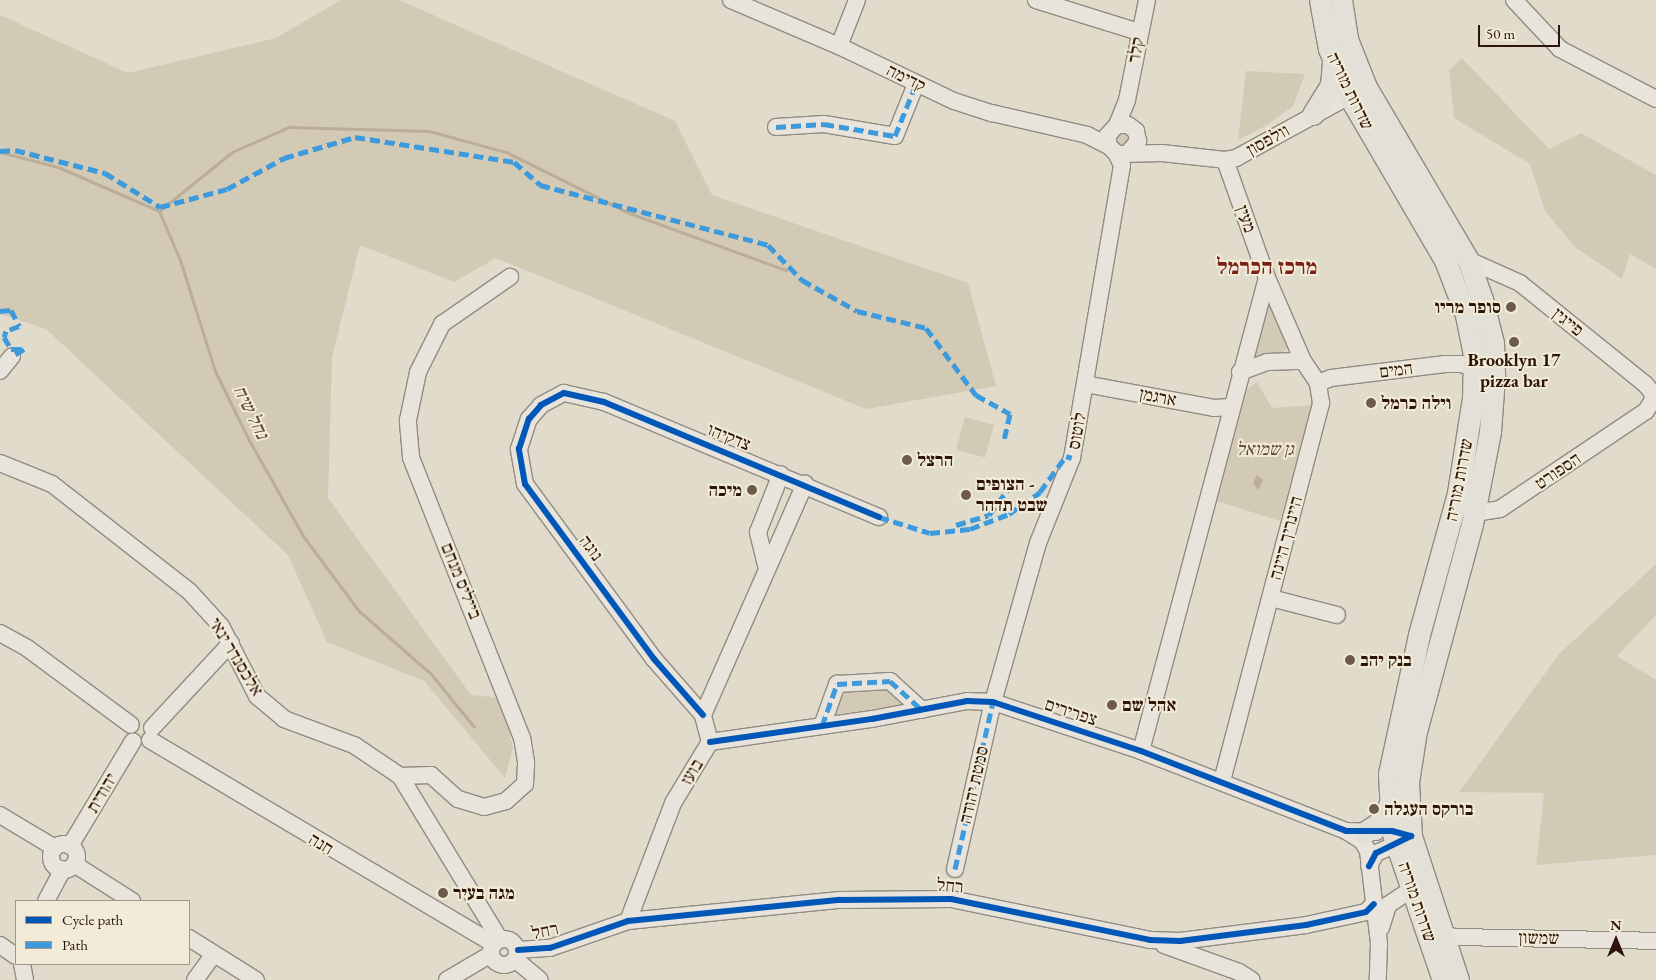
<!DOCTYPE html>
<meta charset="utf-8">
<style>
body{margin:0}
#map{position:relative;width:1656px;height:980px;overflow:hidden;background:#e0dbcb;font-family:"EB Garamond","Frank Ruhl Libre",serif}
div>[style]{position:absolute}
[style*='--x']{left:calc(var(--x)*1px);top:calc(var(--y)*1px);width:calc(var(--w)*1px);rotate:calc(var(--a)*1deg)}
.green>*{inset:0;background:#d3cab5;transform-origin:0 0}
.water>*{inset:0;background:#baae99}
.stream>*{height:3px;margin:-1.5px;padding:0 1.5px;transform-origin:1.5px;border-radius:1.5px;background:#baae99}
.roads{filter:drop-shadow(1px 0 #918b81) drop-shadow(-1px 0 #918b81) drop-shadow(0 1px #918b81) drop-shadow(0 -1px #918b81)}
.minor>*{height:16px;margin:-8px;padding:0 8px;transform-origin:8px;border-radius:8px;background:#e8e4dc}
.minor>.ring{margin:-8px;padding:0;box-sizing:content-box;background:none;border:16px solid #e8e4dc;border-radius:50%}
.major>*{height:21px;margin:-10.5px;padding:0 10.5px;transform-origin:10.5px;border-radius:10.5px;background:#e3e0d7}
.quiet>*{height:5px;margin-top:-2.5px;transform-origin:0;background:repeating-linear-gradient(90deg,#3d9add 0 10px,transparent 0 15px)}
.cycleway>*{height:6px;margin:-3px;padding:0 3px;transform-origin:3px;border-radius:3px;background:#0057b8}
.dots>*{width:14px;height:14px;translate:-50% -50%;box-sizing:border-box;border:2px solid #f1ebd7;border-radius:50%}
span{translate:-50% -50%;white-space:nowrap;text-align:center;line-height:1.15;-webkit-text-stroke:4px #f1ebd7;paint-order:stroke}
.street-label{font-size:18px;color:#2f1409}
.poi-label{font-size:18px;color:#2f1409;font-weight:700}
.right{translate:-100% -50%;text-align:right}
.left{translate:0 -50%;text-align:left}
.park-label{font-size:18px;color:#5d4737;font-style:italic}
.water-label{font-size:19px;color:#604a3a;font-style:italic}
.district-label{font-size:22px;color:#7a1f14;font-weight:700}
.legend{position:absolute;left:15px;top:900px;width:175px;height:65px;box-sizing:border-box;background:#f1ebd7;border:1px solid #a39585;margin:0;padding:6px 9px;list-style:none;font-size:15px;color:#2f1409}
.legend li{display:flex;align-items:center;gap:10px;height:25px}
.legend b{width:25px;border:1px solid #a39585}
.north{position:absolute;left:1591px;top:915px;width:50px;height:50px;-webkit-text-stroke:4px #f1ebd7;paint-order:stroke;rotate:0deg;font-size:14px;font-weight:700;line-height:20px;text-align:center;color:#2f1409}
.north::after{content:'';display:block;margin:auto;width:18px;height:22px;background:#2f1409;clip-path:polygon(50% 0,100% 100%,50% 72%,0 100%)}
.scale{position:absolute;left:1478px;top:25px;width:82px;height:22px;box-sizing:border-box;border:2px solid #2f1409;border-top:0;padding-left:6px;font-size:15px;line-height:18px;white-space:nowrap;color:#2f1409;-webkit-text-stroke:4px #f1ebd7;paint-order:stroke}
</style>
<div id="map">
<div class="green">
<div style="clip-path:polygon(341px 0,399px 0,675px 121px,712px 195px,968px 283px,996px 386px,866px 409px,496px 258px,454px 282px,360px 245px,332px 357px,328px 498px,471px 695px,501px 698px,513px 748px,505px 778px,424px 681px,327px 642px,288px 555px,46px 329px,0 314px,0 15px,128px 73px,276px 38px)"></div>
<div style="clip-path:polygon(1462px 58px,1549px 149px,1581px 133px,1656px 175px,1656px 269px,1630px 254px,1622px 279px,1575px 247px,1545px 211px,1530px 164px,1454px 118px,1449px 70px)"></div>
<div style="clip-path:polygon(1246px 71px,1305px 74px,1293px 106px,1269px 124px,1238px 140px)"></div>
<div style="clip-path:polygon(1121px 128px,1134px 138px,1119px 149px,1112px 135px)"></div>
<div style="clip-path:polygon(1266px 305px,1271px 305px,1288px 347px,1283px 352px,1253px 357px)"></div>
<div style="clip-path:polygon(1257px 382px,1272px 408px,1312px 405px,1280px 521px,1217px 501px,1244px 392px)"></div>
<div style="left:965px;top:417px;width:30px;height:34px;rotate:15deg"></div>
<div style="clip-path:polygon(1656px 564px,1656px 615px,1617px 656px,1656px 680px,1656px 855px,1536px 865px,1544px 793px,1459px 792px,1559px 654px)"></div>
<div style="clip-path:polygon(888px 689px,904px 705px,836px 714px,843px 691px)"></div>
</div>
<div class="water">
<div style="clip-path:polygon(1257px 475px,1263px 480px,1258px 490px,1253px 483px)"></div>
</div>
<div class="stream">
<div style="--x:0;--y:152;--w:60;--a:14.5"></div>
<div style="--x:58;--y:167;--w:110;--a:23.5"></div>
<div style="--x:159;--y:211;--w:53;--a:66.8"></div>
<div style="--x:180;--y:260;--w:116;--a:72.5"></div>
<div style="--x:215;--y:371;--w:77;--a:63.8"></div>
<div style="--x:249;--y:440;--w:110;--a:60.6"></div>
<div style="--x:303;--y:536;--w:94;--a:53.3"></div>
<div style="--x:359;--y:611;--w:96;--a:41.2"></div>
<div style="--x:431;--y:674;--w:68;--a:50.9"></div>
<div style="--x:159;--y:211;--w:94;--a:-38.9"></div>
<div style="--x:232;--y:152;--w:62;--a:-23.7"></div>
<div style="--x:289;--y:127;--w:140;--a:1.6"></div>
<div style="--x:429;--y:131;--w:80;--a:15.3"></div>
<div style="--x:506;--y:152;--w:137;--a:26.4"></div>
<div style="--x:629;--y:213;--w:167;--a:20"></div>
</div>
<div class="roads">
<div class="minor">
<div style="--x:731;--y:0;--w:117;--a:23.1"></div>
<div style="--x:839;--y:46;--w:127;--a:25.6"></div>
<div style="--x:954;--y:101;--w:40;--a:18"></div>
<div style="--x:992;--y:113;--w:98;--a:13"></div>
<div style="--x:1087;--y:135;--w:25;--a:27"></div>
<div style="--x:1036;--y:0;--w:108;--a:17.3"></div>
<div style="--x:1514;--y:0;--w:67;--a:46.8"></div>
<div style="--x:1560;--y:49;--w:108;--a:27.5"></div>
<div style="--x:839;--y:46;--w:49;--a:-68.6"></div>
<div style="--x:1117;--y:125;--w:27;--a:-68"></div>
<div style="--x:1127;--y:100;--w:102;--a:-78.7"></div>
<div style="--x:776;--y:127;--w:48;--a:-3.6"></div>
<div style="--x:824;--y:124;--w:72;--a:9.6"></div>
<div style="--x:895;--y:136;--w:56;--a:-68"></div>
<div style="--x:1128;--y:153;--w:16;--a:-50"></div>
<div style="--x:1138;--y:141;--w:10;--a:-101"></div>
<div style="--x:1136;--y:131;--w:10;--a:-143"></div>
<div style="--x:1128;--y:125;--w:11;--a:180"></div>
<div style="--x:1117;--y:125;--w:15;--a:132"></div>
<div style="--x:1107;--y:136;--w:10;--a:79"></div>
<div style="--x:1109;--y:146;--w:10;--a:45"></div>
<div style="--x:1116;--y:153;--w:4;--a:14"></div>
<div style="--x:1120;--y:154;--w:42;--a:-1.4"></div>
<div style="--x:1162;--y:153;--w:63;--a:6.3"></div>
<div style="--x:1225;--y:160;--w:11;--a:-10"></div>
<div style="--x:1236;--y:158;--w:141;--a:-28.7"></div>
<div style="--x:0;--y:371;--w:19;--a:-51"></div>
<div style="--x:1240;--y:372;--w:29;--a:-20"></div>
<div style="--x:1267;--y:362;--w:36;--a:-2"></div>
<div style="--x:1318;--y:383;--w:14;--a:-21"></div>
<div style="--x:1331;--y:378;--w:115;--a:-7"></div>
<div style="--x:1445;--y:364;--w:16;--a:0"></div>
<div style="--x:1461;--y:364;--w:15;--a:16"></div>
<div style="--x:1085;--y:384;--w:131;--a:10.5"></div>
<div style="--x:1214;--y:408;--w:17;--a:-3"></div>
<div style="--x:0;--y:463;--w:56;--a:22"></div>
<div style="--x:52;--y:484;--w:174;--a:38"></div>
<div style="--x:189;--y:591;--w:47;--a:47.6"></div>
<div style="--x:221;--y:626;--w:79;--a:62.8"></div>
<div style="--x:257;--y:696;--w:35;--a:40"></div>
<div style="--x:284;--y:719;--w:75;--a:20.4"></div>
<div style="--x:354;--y:745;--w:55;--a:34"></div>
<div style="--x:400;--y:776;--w:192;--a:58.6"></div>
<div style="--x:1465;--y:507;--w:17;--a:17"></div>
<div style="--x:1481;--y:512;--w:19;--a:-9"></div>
<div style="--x:1500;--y:509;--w:176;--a:-33.9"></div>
<div style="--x:1646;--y:411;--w:13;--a:-58"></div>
<div style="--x:1653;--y:400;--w:8;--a:-97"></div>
<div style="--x:1652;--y:392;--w:11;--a:-131"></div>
<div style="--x:1645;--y:384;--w:161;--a:-141.1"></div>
<div style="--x:1520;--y:283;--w:57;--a:-156.1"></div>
<div style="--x:767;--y:569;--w:38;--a:-104"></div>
<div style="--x:758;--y:532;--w:62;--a:-68.4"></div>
<div style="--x:1271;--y:598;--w:68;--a:14.4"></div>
<div style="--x:0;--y:633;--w:31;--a:29"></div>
<div style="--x:27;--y:648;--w:129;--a:36.5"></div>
<div style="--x:703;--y:715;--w:74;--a:-131.2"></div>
<div style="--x:654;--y:659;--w:217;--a:-126.4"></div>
<div style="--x:525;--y:484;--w:36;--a:-100"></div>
<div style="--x:519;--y:449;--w:32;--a:-72"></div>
<div style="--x:529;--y:419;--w:18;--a:-49"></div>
<div style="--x:541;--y:405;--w:26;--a:-28"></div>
<div style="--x:564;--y:393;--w:41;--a:12.7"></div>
<div style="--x:604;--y:402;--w:298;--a:22.7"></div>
<div style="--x:822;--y:726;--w:45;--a:-70.3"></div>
<div style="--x:837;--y:684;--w:53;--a:-3.2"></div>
<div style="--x:890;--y:681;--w:43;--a:42.2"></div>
<div style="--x:152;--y:728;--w:116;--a:-47.1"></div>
<div style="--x:150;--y:740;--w:400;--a:30.7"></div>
<div style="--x:710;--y:742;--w:164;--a:-8.1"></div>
<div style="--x:872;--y:719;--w:97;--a:-10.7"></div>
<div style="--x:967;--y:701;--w:26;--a:2"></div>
<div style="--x:993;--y:702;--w:156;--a:18.3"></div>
<div style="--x:1141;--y:751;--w:220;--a:21.3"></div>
<div style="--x:1346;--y:831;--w:30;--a:2"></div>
<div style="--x:1141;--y:751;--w:489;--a:-75.1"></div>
<div style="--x:400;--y:776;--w:31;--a:-2"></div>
<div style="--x:431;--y:775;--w:36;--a:42"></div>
<div style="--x:458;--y:799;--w:27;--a:17"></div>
<div style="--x:484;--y:807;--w:23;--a:-15"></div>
<div style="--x:506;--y:801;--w:25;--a:-42"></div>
<div style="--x:525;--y:784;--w:22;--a:-87"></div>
<div style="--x:526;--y:762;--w:24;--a:-99"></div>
<div style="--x:522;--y:738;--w:302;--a:-111.6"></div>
<div style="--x:411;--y:457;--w:37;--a:-95"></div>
<div style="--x:408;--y:420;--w:49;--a:-78.2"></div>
<div style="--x:418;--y:372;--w:54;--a:-63.4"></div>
<div style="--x:442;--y:324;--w:83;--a:-34.7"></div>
<div style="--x:1222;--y:781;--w:391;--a:-75.3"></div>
<div style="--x:1321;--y:403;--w:20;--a:-99"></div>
<div style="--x:1318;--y:383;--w:27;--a:-124"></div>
<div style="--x:1303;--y:361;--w:90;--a:-113.4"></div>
<div style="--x:1267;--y:278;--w:125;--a:-109.6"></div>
<div style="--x:0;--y:815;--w:64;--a:31"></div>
<div style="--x:1346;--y:831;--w:19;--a:32"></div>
<div style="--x:1362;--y:841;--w:12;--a:59"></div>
<div style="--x:1368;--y:851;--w:93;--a:83.2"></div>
<div style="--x:1379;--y:943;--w:37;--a:92"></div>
<div class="ring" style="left:51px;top:844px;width:10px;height:10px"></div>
<div style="--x:70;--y:846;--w:122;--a:-59"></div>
<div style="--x:74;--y:864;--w:69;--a:32.5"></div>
<div style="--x:1369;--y:866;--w:15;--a:-62"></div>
<div style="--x:1376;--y:853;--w:34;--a:-23"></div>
<div style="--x:955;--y:869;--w:171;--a:-77.2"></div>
<div style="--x:993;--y:702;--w:165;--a:-74.2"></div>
<div style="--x:1038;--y:543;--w:92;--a:-68.2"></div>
<div style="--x:1072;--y:458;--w:297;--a:-80.3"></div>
<div style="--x:1122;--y:165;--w:13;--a:-117"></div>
<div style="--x:46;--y:901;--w:36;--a:-62"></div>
<div style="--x:628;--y:921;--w:126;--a:-69.1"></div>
<div style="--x:673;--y:803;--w:71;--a:-58.8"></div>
<div style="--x:710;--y:742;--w:28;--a:-105"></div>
<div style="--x:703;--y:715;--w:253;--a:-66.2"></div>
<div style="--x:1381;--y:928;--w:24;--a:-73"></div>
<div style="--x:1388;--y:905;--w:29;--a:-34"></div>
<div style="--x:1435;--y:933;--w:21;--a:11"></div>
<div style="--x:1456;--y:937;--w:200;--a:1.1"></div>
<div style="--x:189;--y:938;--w:79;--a:32.1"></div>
<div class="ring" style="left:491px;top:939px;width:10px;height:10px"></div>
<div style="--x:0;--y:945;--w:19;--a:35"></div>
<div style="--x:1164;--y:945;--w:80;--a:19.8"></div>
<div style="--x:1239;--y:972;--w:15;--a:32"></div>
<div style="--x:518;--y:950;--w:32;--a:-4"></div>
<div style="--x:550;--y:948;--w:83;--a:-19.1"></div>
<div style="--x:628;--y:921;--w:213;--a:-5.7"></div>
<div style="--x:840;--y:900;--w:111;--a:-0.5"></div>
<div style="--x:951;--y:899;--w:203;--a:11.6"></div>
<div style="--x:1150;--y:940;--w:30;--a:2"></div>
<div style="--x:1180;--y:941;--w:127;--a:-7.2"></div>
<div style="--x:1306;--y:925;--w:61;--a:-12.2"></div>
<div style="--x:1366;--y:912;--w:11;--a:-45"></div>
<div style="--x:516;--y:960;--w:31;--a:40"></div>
<div style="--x:22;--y:964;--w:16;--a:79"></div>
<div style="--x:195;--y:980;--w:32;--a:-54"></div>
<div style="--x:447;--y:980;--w:51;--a:-30.6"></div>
</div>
<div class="major">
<div style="--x:1320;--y:0;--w:50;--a:79.6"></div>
<div style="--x:1329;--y:49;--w:51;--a:66.9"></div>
<div style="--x:1349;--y:96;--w:190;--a:59.7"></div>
<div style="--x:1445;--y:260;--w:59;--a:69.1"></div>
<div style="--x:1466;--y:315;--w:41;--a:78.7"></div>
<div style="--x:1474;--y:355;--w:43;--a:91.3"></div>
<div style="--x:1473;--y:398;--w:96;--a:99"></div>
<div style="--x:1458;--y:493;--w:147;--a:105.4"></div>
<div style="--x:1419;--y:635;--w:142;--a:102.2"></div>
<div style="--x:1389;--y:774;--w:57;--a:87"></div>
<div style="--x:1392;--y:831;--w:157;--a:71.1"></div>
<div style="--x:1341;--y:0;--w:39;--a:81"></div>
<div style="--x:1347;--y:39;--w:52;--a:68.4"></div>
<div style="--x:1366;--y:87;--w:201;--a:59.5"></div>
<div style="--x:1468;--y:260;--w:41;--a:70.3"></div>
<div style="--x:1482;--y:299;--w:45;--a:76"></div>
<div style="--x:1493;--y:343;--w:34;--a:88"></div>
<div style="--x:1494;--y:377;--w:55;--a:94.2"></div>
<div style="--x:1490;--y:432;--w:94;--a:101.1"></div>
<div style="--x:1472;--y:524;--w:214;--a:105.1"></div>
<div style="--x:1416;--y:731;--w:52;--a:98.9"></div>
<div style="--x:1408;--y:782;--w:54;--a:86.8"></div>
<div style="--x:1411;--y:836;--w:151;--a:71.9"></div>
<div style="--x:1313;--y:114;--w:34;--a:-58"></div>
<div style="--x:1331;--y:85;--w:23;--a:-85"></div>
<div style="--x:1364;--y:833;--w:22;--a:-34"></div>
<div style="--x:1382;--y:821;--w:17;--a:-66"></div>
</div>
</div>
<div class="quiet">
<div style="--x:776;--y:127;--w:48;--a:-3.6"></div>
<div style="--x:824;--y:124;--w:72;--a:9.6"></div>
<div style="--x:895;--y:136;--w:56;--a:-68"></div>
<div style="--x:0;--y:151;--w:15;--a:-4"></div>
<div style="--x:15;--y:150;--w:93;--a:14.3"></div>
<div style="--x:105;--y:173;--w:65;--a:31.7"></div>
<div style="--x:160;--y:207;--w:69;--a:-15"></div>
<div style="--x:227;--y:189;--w:65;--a:-28.5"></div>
<div style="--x:284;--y:158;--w:74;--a:-16.5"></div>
<div style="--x:355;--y:137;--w:161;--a:8.9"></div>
<div style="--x:514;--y:162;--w:35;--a:41"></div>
<div style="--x:540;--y:185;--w:236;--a:14.7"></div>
<div style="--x:768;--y:245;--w:49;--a:45.8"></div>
<div style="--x:802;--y:280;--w:63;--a:29.4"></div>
<div style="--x:857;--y:311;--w:71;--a:13.8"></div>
<div style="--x:926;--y:328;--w:84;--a:53.3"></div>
<div style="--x:976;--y:395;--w:39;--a:29"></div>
<div style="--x:1010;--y:414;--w:28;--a:103"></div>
<div style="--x:0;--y:311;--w:11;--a:-5"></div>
<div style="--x:11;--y:310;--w:18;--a:63"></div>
<div style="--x:19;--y:326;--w:14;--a:159"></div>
<div style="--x:6;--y:331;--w:6;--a:108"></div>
<div style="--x:4;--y:337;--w:14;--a:60"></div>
<div style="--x:11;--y:349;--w:13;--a:0"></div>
<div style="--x:24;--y:349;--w:14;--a:150"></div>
<div style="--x:1001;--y:498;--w:14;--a:34"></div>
<div style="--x:879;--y:517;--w:53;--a:17.4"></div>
<div style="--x:930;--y:533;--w:40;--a:-5.7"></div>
<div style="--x:970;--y:529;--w:42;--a:-21"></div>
<div style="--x:1009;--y:514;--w:38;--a:-35"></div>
<div style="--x:1040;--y:492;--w:44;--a:-54.2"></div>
<div style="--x:1066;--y:456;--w:6;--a:18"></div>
<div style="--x:956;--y:525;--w:34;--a:-17"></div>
<div style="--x:989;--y:515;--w:42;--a:-53.7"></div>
<div style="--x:822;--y:726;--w:45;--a:-70.3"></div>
<div style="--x:837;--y:684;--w:53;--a:-3.2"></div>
<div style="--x:890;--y:681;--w:43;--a:42.2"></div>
<div style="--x:955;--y:869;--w:171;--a:-77.2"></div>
</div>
<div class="cycleway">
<div style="--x:703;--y:715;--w:74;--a:-131.2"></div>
<div style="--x:654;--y:659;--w:217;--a:-126.4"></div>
<div style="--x:525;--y:484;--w:36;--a:-100"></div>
<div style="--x:519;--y:449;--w:32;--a:-72"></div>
<div style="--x:529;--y:419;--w:18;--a:-49"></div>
<div style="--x:541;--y:405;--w:26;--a:-28"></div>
<div style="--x:564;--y:393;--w:41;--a:12.7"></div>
<div style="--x:604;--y:402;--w:298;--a:22.7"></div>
<div style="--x:710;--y:742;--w:164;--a:-8.1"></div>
<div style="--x:872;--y:719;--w:97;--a:-10.7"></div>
<div style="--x:967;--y:701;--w:26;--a:2"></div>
<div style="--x:993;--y:702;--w:156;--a:18.3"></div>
<div style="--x:1141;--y:751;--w:220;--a:21.3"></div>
<div style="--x:1346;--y:831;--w:46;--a:0"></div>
<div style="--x:1392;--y:831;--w:20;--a:15"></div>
<div style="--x:1411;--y:836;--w:39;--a:154"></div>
<div style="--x:1376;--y:853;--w:15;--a:118"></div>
<div style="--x:518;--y:950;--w:32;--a:-4"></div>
<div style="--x:550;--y:948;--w:83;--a:-19.1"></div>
<div style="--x:628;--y:921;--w:213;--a:-5.7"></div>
<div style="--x:840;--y:900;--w:111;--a:-0.5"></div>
<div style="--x:951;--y:899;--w:203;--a:11.6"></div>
<div style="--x:1150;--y:940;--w:30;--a:2"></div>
<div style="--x:1180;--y:941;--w:127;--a:-7.2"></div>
<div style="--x:1306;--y:925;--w:61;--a:-12.2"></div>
<div style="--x:1366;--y:912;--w:11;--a:-45"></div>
</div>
<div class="dots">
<div style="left:1511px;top:307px;background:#6d5a4d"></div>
<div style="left:1514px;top:342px;background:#6d5a4d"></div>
<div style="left:1371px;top:403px;background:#6d5a4d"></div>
<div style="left:907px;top:460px;background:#6d5a4d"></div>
<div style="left:752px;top:490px;background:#6d5a4d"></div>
<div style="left:966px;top:495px;background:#6d5a4d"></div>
<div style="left:1350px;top:660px;background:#6d5a4d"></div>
<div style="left:1112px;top:705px;background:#6d5a4d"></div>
<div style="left:1374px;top:809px;background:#6d5a4d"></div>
<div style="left:443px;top:893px;background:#6d5a4d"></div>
</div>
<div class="street-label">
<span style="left:1136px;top:50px;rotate:-80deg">קלר</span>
<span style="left:906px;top:78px;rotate:26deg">קדימה</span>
<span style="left:1350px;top:91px;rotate:64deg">שדרות מוריה</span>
<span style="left:1268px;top:140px;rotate:-29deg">וולפסון</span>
<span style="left:1246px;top:219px;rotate:70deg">מעין</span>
<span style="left:1568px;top:322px;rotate:39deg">פייגין</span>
<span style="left:1396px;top:370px;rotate:-7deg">המים</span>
<span style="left:1158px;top:397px;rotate:11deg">ארגמן</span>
<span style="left:1077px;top:431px;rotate:-80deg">לוטוס</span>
<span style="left:729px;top:437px;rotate:22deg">צדקיהו</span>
<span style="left:1558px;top:471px;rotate:-34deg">הספורט</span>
<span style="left:1459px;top:480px;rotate:-79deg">שדרות מוריה</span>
<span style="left:1286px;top:538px;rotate:-75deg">היינריך היינה</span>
<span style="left:591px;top:548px;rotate:54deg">נוגה</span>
<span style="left:461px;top:581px;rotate:68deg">בייליס מנחם</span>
<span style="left:236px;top:657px;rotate:59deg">אלכסנדר ינאי</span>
<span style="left:1071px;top:712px;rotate:18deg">צפרירים</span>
<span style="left:692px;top:772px;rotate:-59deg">בועז</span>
<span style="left:974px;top:785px;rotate:-77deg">סמטת יהודה</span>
<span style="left:102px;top:793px;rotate:-59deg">יהודית</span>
<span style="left:321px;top:844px;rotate:31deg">חנה</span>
<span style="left:950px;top:886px;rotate:5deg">רחל</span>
<span style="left:1417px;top:902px;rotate:71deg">שדרות מוריה</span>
<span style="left:545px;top:931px;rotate:-11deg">רחל</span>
<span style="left:1539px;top:938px;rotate:1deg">שמשון</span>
</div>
<div class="poi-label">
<span class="right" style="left:1501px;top:307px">סופר מריו</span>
<span style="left:1514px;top:371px">Brooklyn 17<br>pizza bar</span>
<span class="left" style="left:1381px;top:403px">וילה כרמל</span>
<span class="left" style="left:917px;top:460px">הרצל</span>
<span class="left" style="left:976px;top:495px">הצופים -<br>שבט תדהר</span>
<span class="right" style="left:742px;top:490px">מיכה</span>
<span class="left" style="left:1360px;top:660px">בנק יהב</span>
<span class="left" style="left:1122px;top:705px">אהל שם</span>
<span class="left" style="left:1384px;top:809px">בורקס העגלה</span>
<span class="left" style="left:453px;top:893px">מגה בעיר</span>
</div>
<div class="park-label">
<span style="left:1265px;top:449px">גן שמואל</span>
</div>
<div class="water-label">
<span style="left:251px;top:412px;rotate:64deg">נחל שיח</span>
</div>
<div class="district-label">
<span style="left:1267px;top:267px">מרכז הכרמל</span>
</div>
<ul class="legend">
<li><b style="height:6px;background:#0057b8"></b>Cycle path</li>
<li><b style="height:6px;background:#3d9add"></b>Path</li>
</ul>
<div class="north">N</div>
<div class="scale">50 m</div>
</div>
